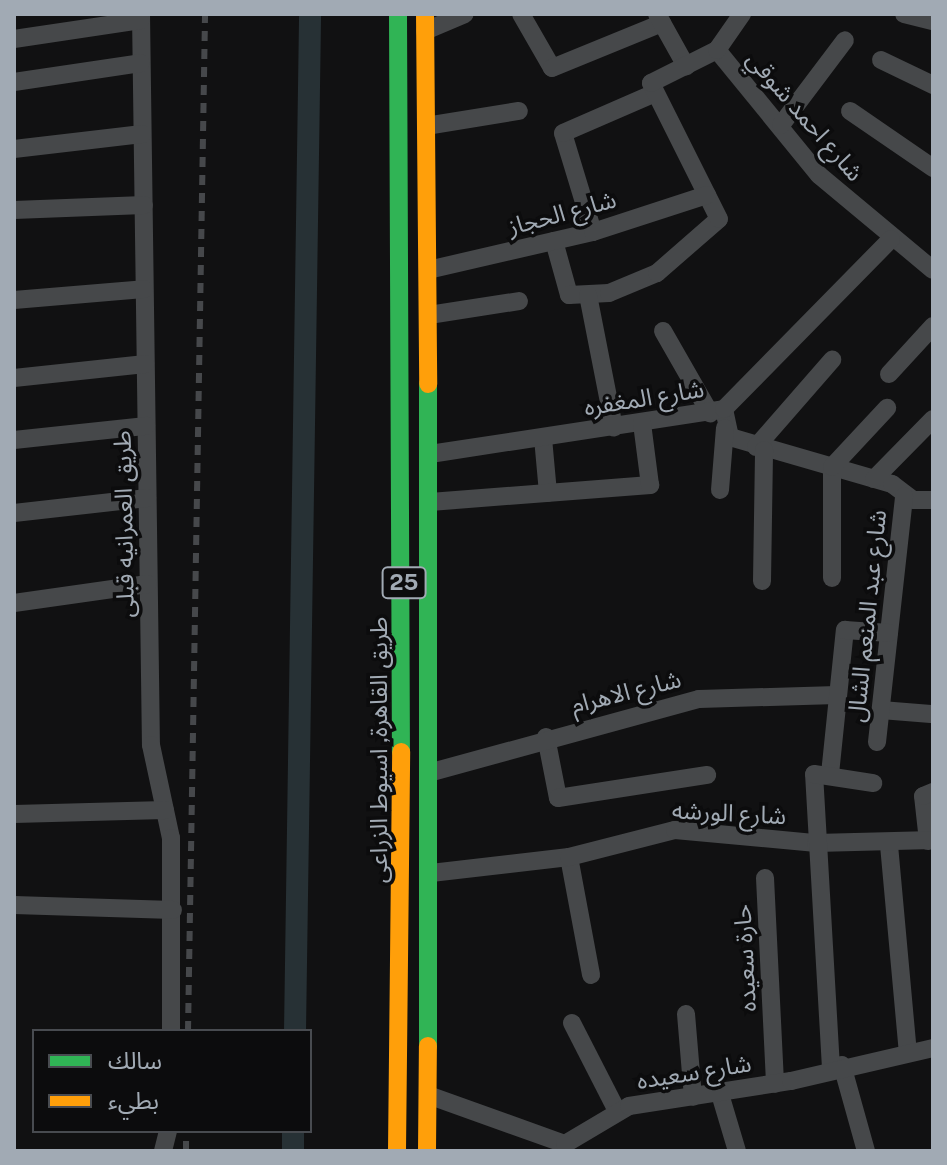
<!DOCTYPE html>
<meta charset="utf-8">
<style>
body{margin:0}
#map{position:relative;width:947px;height:1165px;overflow:hidden;background:#111112;font-family:"Public Sans","Noto Sans Arabic",sans-serif}
div>[style]{position:absolute}
[style*='--x']{left:calc(var(--x)*1px);top:calc(var(--y)*1px);width:calc(var(--w)*1px);rotate:calc(var(--a)*1deg)}
.canal>*{height:22px;margin:-11px;padding:0 11px;transform-origin:11px;border-radius:11px;background:#273135}
.street>*{height:18px;margin:-9px;padding:0 9px;transform-origin:9px;border-radius:9px;background:#46484a}
.fast>*{height:18px;margin:-9px;padding:0 9px;transform-origin:9px;border-radius:9px;background:#30b455}
.slow>*{height:18px;margin:-9px;padding:0 9px;transform-origin:9px;border-radius:9px;background:#ff9f0a}
.rail>*{height:6px;margin-top:-3px;transform-origin:0;background:repeating-linear-gradient(90deg,#46484b 0 10px,transparent 0 18px)}
span{translate:-50% -50%;white-space:nowrap;text-align:center;line-height:1.15;-webkit-text-stroke:7px #0c0c0d;paint-order:stroke}
.shield-label span{padding:2px 6px;background:#0c0c0d;border:2px solid;border-radius:6px;-webkit-text-stroke-width:0}
.shield-label{font-size:22px;color:#a1aab4;font-weight:700}
.street-label{font-size:24px;color:#a1aab4}
.frame{position:absolute;inset:0;border:16px solid #a1aab4;pointer-events:none}
.legend{position:absolute;left:32px;top:1029px;width:280px;height:104px;box-sizing:border-box;background:#0c0c0d;border:2px solid #484b50;margin:0;padding:10px 14px;list-style:none;font-size:24px;color:#a1aab4}
.legend li{display:flex;align-items:center;gap:16px;height:40px}
.legend b{width:40px;border:2px solid #484b50}
</style>
<div id="map">
<div class="canal">
<div style="--x:295;--y:1031;--w:1017;--a:-89.15"></div>
<div style="--x:293;--y:1151;--w:20;--a:-90"></div>
</div>
<div class="street">
<div style="--x:141;--y:14;--w:731;--a:89.22"></div>
<div style="--x:151;--y:745;--w:95;--a:77.9"></div>
<div style="--x:171;--y:838;--w:193;--a:90"></div>
<div style="--x:521;--y:14;--w:62;--a:60.1"></div>
<div style="--x:552;--y:68;--w:119;--a:-22.2"></div>
<div style="--x:657;--y:14;--w:60;--a:60.9"></div>
<div style="--x:904;--y:14;--w:30;--a:14"></div>
<div style="--x:425;--y:31;--w:43;--a:-23"></div>
<div style="--x:14;--y:39;--w:128;--a:-8.5"></div>
<div style="--x:717;--y:50;--w:161;--a:50.8"></div>
<div style="--x:819;--y:175;--w:148;--a:39.8"></div>
<div style="--x:881;--y:60;--w:58;--a:25.7"></div>
<div style="--x:14;--y:82;--w:128;--a:-8.5"></div>
<div style="--x:850;--y:111;--w:101;--a:34.5"></div>
<div style="--x:781;--y:125;--w:106;--a:-53"></div>
<div style="--x:426;--y:126;--w:94;--a:-9.2"></div>
<div style="--x:14;--y:149;--w:129;--a:-6.7"></div>
<div style="--x:14;--y:210;--w:130;--a:-2.2"></div>
<div style="--x:593;--y:232;--w:103;--a:-106.9"></div>
<div style="--x:563;--y:133;--w:100;--a:-23.5"></div>
<div style="--x:554;--y:241;--w:56;--a:74.5"></div>
<div style="--x:569;--y:295;--w:40;--a:-2.9"></div>
<div style="--x:609;--y:293;--w:52;--a:-22.6"></div>
<div style="--x:657;--y:273;--w:82;--a:-41.1"></div>
<div style="--x:719;--y:219;--w:152;--a:-116.6"></div>
<div style="--x:651;--y:83;--w:74;--a:-26.6"></div>
<div style="--x:717;--y:50;--w:44;--a:-55.2"></div>
<div style="--x:428;--y:270;--w:169;--a:-13"></div>
<div style="--x:593;--y:232;--w:120;--a:-18"></div>
<div style="--x:588;--y:295;--w:135;--a:78.9"></div>
<div style="--x:14;--y:300;--w:130;--a:-4.8"></div>
<div style="--x:429;--y:315;--w:91;--a:-8.8"></div>
<div style="--x:663;--y:331;--w:95;--a:60.2"></div>
<div style="--x:889;--y:374;--w:65;--a:-47.5"></div>
<div style="--x:14;--y:378;--w:132;--a:-6.1"></div>
<div style="--x:724;--y:409;--w:29;--a:78"></div>
<div style="--x:730;--y:437;--w:169;--a:16.2"></div>
<div style="--x:892;--y:484;--w:26;--a:37"></div>
<div style="--x:913;--y:500;--w:20;--a:0"></div>
<div style="--x:543;--y:438;--w:55;--a:84.8"></div>
<div style="--x:14;--y:440;--w:133;--a:-6.1"></div>
<div style="--x:756;--y:447;--w:116;--a:-48.9"></div>
<div style="--x:430;--y:454;--w:297;--a:-8.7"></div>
<div style="--x:724;--y:409;--w:238;--a:-45.5"></div>
<div style="--x:874;--y:479;--w:84;--a:-45.5"></div>
<div style="--x:720;--y:490;--w:62;--a:-85.4"></div>
<div style="--x:430;--y:502;--w:221;--a:-4.4"></div>
<div style="--x:650;--y:485;--w:63;--a:-97.4"></div>
<div style="--x:14;--y:513;--w:134;--a:-6.4"></div>
<div style="--x:832;--y:578;--w:111;--a:-90"></div>
<div style="--x:832;--y:467;--w:81;--a:-47"></div>
<div style="--x:762;--y:581;--w:131;--a:-89.1"></div>
<div style="--x:14;--y:603;--w:135;--a:-8.1"></div>
<div style="--x:881;--y:710;--w:50;--a:4.6"></div>
<div style="--x:546;--y:737;--w:62;--a:78.9"></div>
<div style="--x:558;--y:798;--w:151;--a:-8.8"></div>
<div style="--x:877;--y:742;--w:247;--a:-83.7"></div>
<div style="--x:432;--y:772;--w:277;--a:-15.3"></div>
<div style="--x:699;--y:699;--w:138;--a:-1.7"></div>
<div style="--x:830;--y:774;--w:145;--a:-84.1"></div>
<div style="--x:845;--y:630;--w:44;--a:3.9"></div>
<div style="--x:14;--y:814;--w:151;--a:-1.5"></div>
<div style="--x:928;--y:841;--w:45;--a:-96.3"></div>
<div style="--x:923;--y:796;--w:11;--a:-22"></div>
<div style="--x:889;--y:845;--w:209;--a:84.8"></div>
<div style="--x:569;--y:857;--w:120;--a:79.4"></div>
<div style="--x:431;--y:873;--w:139;--a:-6.6"></div>
<div style="--x:569;--y:857;--w:109;--a:-14.3"></div>
<div style="--x:675;--y:830;--w:142;--a:5.3"></div>
<div style="--x:816;--y:843;--w:117;--a:-1.5"></div>
<div style="--x:765;--y:878;--w:206;--a:87.2"></div>
<div style="--x:14;--y:905;--w:159;--a:1.8"></div>
<div style="--x:686;--y:1014;--w:83;--a:85.2"></div>
<div style="--x:572;--y:1023;--w:99;--a:62.9"></div>
<div style="--x:842;--y:1065;--w:89;--a:74.4"></div>
<div style="--x:831;--y:1068;--w:294;--a:-93.3"></div>
<div style="--x:814;--y:774;--w:60;--a:8.7"></div>
<div style="--x:720;--y:1094;--w:59;--a:73.4"></div>
<div style="--x:428;--y:1095;--w:145;--a:19.7"></div>
<div style="--x:565;--y:1144;--w:74;--a:-30.7"></div>
<div style="--x:629;--y:1106;--w:164;--a:-8.8"></div>
<div style="--x:791;--y:1081;--w:146;--a:-13.1"></div>
<div style="--x:163;--y:1151;--w:21;--a:-76"></div>
</div>
<div class="fast">
<div style="--x:398;--y:14;--w:738;--a:89.77"></div>
<div style="--x:428;--y:1046;--w:662;--a:-90"></div>
</div>
<div class="slow">
<div style="--x:425;--y:14;--w:370;--a:89.5"></div>
<div style="--x:397;--y:1151;--w:399;--a:-89.4"></div>
<div style="--x:427;--y:1151;--w:105;--a:-89.5"></div>
</div>
<div class="rail">
<div style="--x:188;--y:1031;--w:1017;--a:-89.04"></div>
<div style="--x:186;--y:1151;--w:20;--a:-90"></div>
</div>
<div class="shield-label">
<span style="left:404px;top:583px">25</span>
</div>
<div class="street-label">
<span style="left:805px;top:116px;rotate:49deg">شارع احمد شوقي</span>
<span style="left:562px;top:213px;rotate:-15deg">شارع الحجاز</span>
<span style="left:644px;top:398px;rotate:-9deg">شارع المغفره</span>
<span style="left:124px;top:524px;rotate:-91deg">طريق العمرانيه قبلى</span>
<span style="left:867px;top:616px;rotate:-84deg">شارع عبد المنعم الشال</span>
<span style="left:626px;top:692px;rotate:-14deg">شارع الاهرام</span>
<span style="left:379px;top:750px;rotate:-90deg">طريق القاهرة, اسيوط الزراعى</span>
<span style="left:729px;top:813px;rotate:3deg">شارع الورشه</span>
<span style="left:745px;top:958px;rotate:-93deg">حارة سعيده</span>
<span style="left:694px;top:1072px;rotate:-9deg">شارع سعيده</span>
</div>
<div class="frame"></div>
<ul class="legend">
<li><b style="height:10px;background:#30b455"></b>سالك</li>
<li><b style="height:10px;background:#ff9f0a"></b>بطيء</li>
</ul>
</div>
